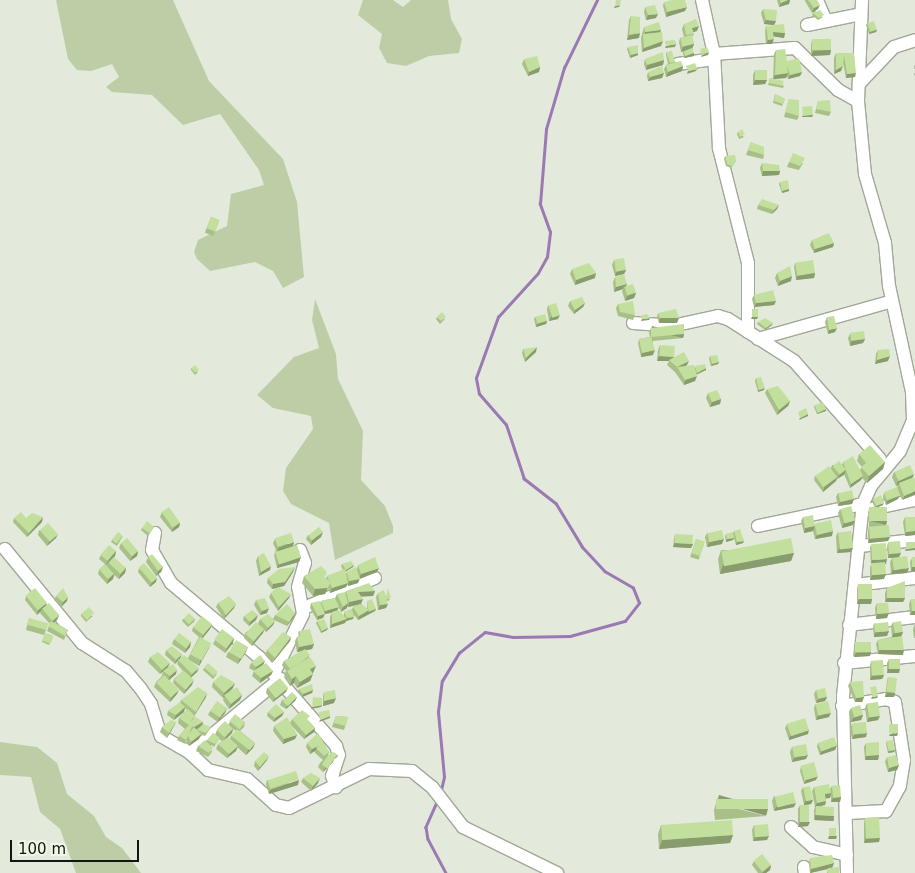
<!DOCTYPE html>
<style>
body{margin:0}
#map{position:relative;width:915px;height:873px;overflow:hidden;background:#e3eadb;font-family:"DejaVu Sans",sans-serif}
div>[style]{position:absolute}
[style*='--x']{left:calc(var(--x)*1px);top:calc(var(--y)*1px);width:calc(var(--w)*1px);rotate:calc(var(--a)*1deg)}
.green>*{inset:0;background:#bdcea7}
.stream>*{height:2.5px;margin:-1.25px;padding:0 1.25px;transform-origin:1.25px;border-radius:1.25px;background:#9b79b3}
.path>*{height:1px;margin-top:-0.5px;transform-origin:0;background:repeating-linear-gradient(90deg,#8a8f84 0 4px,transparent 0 8px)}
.roads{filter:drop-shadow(1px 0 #a1a799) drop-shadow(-1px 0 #a1a799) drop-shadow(0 1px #a1a799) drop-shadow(0 -1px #a1a799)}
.minor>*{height:12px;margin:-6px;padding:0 6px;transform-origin:6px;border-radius:6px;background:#fff}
.wall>*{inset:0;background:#a8c087;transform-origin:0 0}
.shaded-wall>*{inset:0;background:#889c6e;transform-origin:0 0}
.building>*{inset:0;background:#c3df9d;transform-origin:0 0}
span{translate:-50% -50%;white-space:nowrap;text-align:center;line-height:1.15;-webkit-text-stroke:4.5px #f0f7e8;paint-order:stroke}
.scale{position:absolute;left:10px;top:840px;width:129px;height:22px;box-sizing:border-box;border:2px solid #131510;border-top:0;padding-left:6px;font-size:15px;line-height:18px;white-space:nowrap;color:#131510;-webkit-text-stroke:4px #f0f7e8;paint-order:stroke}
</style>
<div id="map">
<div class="green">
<div style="clip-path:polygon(56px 0,173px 0,209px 81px,283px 159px,297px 202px,304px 277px,283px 288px,273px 271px,255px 262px,210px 271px,197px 259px,194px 252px,198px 240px,227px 226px,231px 194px,264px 185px,259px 170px,220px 114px,183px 125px,152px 95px,112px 92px,106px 87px,119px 77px,112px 64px,91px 71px,77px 70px,68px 59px)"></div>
<div style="clip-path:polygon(363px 0,393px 0,403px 7px,411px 0,448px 0,451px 19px,462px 39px,459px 53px,429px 56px,406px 66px,387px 63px,379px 48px,382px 34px,358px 15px)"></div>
<div style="clip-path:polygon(315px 299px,336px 354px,338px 379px,363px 431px,361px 480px,385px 506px,393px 526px,393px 533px,335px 560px,329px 523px,291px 504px,283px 491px,286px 468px,313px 429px,311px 416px,273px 408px,257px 395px,294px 357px,319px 348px,312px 320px)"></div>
<div style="clip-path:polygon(0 742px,37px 747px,57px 763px,67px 794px,94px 816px,106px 837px,122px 848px,141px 873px,76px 873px,60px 829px,40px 812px,31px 777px,0 775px)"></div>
</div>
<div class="stream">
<div style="--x:441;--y:790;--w:13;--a:-77"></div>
<div style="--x:444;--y:777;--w:65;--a:-95.3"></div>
<div style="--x:438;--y:712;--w:31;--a:-83"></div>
<div style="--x:442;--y:681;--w:33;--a:-59"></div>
<div style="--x:459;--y:653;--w:33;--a:-39"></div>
<div style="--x:485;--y:632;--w:28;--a:10"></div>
<div style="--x:513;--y:637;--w:57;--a:-1"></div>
<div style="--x:570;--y:636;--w:57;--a:-15.3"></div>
<div style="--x:625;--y:621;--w:23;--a:-52"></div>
<div style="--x:639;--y:603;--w:16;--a:-112"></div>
<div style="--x:633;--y:588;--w:32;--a:-150"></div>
<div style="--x:605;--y:572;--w:34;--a:-133"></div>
<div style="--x:582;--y:547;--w:50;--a:-121.2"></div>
<div style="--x:556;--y:504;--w:41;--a:-142"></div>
<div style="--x:524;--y:479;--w:57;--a:-108.4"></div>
<div style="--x:506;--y:425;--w:41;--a:-131.1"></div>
<div style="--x:479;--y:394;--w:16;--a:-101"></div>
<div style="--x:476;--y:378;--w:65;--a:-70.2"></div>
<div style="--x:498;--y:317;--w:59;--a:-47.7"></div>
<div style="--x:538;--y:273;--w:18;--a:-61"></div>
<div style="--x:547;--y:257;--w:25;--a:-83"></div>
<div style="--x:550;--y:232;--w:30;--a:-110"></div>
<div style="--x:540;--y:204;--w:75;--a:-85.4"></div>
<div style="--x:546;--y:129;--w:64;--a:-73.6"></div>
<div style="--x:564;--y:68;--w:76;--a:-64.1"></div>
<div style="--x:438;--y:800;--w:30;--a:114"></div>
<div style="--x:426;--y:827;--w:12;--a:81"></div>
<div style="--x:428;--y:839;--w:38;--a:62"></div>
</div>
<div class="path">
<div style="--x:915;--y:65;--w:10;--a:90"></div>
</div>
<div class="roads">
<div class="minor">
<div style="--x:702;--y:0;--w:55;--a:77.5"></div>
<div style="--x:817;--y:0;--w:23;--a:67"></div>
<div style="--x:807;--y:25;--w:55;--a:-11.5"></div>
<div style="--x:678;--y:64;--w:36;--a:-8"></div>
<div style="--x:859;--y:84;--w:51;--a:-46.6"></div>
<div style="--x:894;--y:47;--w:22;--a:-18"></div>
<div style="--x:633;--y:323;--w:39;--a:4"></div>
<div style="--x:672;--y:326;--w:47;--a:-12.3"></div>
<div style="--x:718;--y:316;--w:10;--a:17"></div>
<div style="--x:728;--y:319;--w:78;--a:32.5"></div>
<div style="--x:794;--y:361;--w:130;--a:48.7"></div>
<div style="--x:748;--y:332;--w:69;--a:-90"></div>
<div style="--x:748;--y:263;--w:119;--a:-104.2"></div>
<div style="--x:719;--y:148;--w:94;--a:-93"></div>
<div style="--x:714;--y:54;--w:81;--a:-4.2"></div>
<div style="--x:795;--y:48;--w:60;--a:44.3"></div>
<div style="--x:838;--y:90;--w:23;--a:29"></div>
<div style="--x:758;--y:339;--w:139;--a:-15.8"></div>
<div style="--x:867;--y:510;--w:49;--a:-11.8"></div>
<div style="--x:758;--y:526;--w:107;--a:-11.8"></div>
<div style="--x:155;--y:533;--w:17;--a:100"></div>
<div style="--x:152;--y:550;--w:38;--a:60"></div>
<div style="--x:171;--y:583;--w:115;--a:40.1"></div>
<div style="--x:259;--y:657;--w:118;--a:49.1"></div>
<div style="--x:336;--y:746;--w:9;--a:72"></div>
<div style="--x:339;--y:755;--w:22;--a:108"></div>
<div style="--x:332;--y:776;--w:12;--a:70"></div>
<div style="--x:860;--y:546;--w:55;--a:-6.2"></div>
<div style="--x:5;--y:549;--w:122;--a:50.7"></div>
<div style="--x:82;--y:643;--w:52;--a:32.5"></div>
<div style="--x:126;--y:671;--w:23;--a:50"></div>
<div style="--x:141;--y:689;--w:18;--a:56"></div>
<div style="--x:151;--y:704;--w:34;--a:73"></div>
<div style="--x:161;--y:736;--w:34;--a:30"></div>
<div style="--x:190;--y:753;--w:25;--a:43"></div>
<div style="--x:208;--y:770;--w:40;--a:13"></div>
<div style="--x:247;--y:779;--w:39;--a:42"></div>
<div style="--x:276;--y:805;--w:13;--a:13"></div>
<div style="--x:289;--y:808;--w:89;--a:-26"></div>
<div style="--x:369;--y:769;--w:43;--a:2.7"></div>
<div style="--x:412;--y:771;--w:26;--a:39"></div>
<div style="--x:432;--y:787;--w:51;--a:52.2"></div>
<div style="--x:463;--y:827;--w:105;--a:26.1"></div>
<div style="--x:855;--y:585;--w:60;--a:-6.7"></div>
<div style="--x:304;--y:608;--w:77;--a:-22.9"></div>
<div style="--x:849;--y:625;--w:66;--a:-6.9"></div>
<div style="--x:844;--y:663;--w:71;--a:-5.6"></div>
<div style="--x:274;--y:673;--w:66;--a:-63.8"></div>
<div style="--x:303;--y:614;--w:27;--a:-100"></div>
<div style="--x:298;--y:587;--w:25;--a:-74"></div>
<div style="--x:305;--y:563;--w:14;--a:-111"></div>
<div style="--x:842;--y:706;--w:45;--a:-9"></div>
<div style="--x:886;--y:699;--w:9;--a:18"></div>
<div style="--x:895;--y:702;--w:59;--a:81.2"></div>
<div style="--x:904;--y:760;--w:26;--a:99"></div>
<div style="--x:900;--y:786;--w:29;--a:119"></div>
<div style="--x:886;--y:811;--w:39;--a:177"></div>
<div style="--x:190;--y:753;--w:117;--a:-39.4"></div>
<div style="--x:791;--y:827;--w:30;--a:42"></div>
<div style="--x:813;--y:847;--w:35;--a:13"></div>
<div style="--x:804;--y:867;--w:6;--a:81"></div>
<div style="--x:847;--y:873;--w:177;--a:-91.3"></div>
<div style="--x:843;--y:696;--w:193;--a:-84.1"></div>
<div style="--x:863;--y:504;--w:20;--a:-66"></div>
<div style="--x:871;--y:486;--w:45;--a:-50.4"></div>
<div style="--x:900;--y:451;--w:34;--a:-67"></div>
<div style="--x:913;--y:420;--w:28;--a:-92"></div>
<div style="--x:912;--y:392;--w:108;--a:-102.2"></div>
<div style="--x:889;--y:286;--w:43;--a:-95.3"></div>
<div style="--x:885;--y:243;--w:72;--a:-106.2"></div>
<div style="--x:865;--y:174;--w:73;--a:-95.5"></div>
<div style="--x:858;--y:101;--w:101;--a:-87.7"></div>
</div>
</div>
<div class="wall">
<div style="clip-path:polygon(777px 0,790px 0,789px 4px,779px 7px)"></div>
<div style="clip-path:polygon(805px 0,817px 0,818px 9px,812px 13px,805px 1px)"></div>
<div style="clip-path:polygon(664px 2px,685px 11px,666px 17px,663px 6px)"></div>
<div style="clip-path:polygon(645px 7px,656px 18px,646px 20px,644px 12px)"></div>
<div style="clip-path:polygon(763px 9px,776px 21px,774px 25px,764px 24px,761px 13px)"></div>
<div style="clip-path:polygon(813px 13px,823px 17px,818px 20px,812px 15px)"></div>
<div style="clip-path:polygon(631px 16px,639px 38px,627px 40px,629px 20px)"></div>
<div style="clip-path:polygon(867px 23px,877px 30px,876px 32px,869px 34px,866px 25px)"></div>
<div style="clip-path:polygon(684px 24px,697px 31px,693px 32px,694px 34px,692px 37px,694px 44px,692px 48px,694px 56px,684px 58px,683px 53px,683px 51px,681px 52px,679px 42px,680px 38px,684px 37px,682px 29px)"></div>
<div style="clip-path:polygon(766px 26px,785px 33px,784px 38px,773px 36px,772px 44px,766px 44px,765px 31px)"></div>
<div style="clip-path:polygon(644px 27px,661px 30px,660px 33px,661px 46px,642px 52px,641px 38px)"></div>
<div style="clip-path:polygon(812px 40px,831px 50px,830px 55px,811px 56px,811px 44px)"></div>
<div style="clip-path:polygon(628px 47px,638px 55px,630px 58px,627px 49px)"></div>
<div style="clip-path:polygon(776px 50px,787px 61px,802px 72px,800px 76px,788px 79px,787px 76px,786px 78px,775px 79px,784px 86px,783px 88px,768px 85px,770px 78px,773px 79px,774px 54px)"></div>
<div style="clip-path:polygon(666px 52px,675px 62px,683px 66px,682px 71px,666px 77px,664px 69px,666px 65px,668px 64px,666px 55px)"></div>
<div style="clip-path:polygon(836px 53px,854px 53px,855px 77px,846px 78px,843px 63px,841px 71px,834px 74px,834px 58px)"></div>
<div style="clip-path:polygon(524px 59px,540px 67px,539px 72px,528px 76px,522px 64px)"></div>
<div style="clip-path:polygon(645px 59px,664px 60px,663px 65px,646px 70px,644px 64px)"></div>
<div style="clip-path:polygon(755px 70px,767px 80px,765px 84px,753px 85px,753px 75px)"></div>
<div style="clip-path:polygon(648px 72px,664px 73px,662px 78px,648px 81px,647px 76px)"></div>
<div style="clip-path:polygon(775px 94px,785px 99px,782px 106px,773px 103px)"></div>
<div style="clip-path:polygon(789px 99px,799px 116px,797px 120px,784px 117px)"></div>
<div style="clip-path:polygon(818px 101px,831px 112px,829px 116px,815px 113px)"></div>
<div style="clip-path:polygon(738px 132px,744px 137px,739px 139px,737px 134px)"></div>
<div style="clip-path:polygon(751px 142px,764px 155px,763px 159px,746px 155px)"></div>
<div style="clip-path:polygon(725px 156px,736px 161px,731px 168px,726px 166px,724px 159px)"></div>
<div style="clip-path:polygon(789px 162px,803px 163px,799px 170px,787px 167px)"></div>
<div style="clip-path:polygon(762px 163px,780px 171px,779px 175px,762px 176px,760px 168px)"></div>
<div style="clip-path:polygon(780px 182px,789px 189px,789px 191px,782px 193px,779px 184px)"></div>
<div style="clip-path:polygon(758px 205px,779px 205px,777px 209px,772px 214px,757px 209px)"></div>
<div style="left:211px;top:217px;width:9px;height:17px;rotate:21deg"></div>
<div style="clip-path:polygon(812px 240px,834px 243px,833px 247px,814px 253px,810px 245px)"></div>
<div style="clip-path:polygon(614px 260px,626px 270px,624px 274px,615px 276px,612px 265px)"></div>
<div style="clip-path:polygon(795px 263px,815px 273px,814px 278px,796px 280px,794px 267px)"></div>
<div style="clip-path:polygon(572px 269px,595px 278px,575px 285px,570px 274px)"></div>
<div style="clip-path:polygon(777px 273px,791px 281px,778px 286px,775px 278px)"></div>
<div style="clip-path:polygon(615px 277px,627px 284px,626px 286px,636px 293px,634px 298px,625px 301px,622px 291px,623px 289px,614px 292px,613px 282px)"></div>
<div style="clip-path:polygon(754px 295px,776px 301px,774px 305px,754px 307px,752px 299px)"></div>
<div style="clip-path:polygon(570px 301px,585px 303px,583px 307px,574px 314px,568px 306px)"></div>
<div style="clip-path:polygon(618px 304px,635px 315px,633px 320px,618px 316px,616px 308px)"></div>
<div style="clip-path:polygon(548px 305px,558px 319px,549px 321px,547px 310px)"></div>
<div style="clip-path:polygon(658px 313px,677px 323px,659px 323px,657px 317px)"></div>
<div style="clip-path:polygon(437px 317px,445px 319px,440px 324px,436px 319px)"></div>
<div style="clip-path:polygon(535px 317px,547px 321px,546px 324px,536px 327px,534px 319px)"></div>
<div style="clip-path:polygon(827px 317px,835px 332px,828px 334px,825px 322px)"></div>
<div style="clip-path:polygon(758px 322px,772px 325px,765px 330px,757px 324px)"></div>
<div style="clip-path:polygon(651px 328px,684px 334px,683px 338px,653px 341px,653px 355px,641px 357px,638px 343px,639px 339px,650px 337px,649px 333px)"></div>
<div style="clip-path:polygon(850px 334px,865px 339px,863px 343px,850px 346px,848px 338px)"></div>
<div style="clip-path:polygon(660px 345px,674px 357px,687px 365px,685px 366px,694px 367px,706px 370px,696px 374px,695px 381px,684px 385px,675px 372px,667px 365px,669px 361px,657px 361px,658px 350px)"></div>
<div style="clip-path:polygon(523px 349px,536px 352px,525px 362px,522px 353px)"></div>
<div style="clip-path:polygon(878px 350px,888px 361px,875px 364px,876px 354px)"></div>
<div style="clip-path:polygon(710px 356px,719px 362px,718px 364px,711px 366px,709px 359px)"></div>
<div style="clip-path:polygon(191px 368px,198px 372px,195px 375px,191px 370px)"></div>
<div style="clip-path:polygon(756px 378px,764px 390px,758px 392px,755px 381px)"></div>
<div style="clip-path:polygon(767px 389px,790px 401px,788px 406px,777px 415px,765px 393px)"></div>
<div style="clip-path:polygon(708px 393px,721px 399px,720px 404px,710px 407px,706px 398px)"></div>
<div style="clip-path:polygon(815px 405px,826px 409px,826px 411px,817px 414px,814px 407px)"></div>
<div style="clip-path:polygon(859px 454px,885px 462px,883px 469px,867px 483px,862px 478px,861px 480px,850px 488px,844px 474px,837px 479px,836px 481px,823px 492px,814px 480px,815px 476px,831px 468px,832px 465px,842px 465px,843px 462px,860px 470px,862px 467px,857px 461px)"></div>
<div style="clip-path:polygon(894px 472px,914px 474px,902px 500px,897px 488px,898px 485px,896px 486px,892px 477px)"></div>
<div style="clip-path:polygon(838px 493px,854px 499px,852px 504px,838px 506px,836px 497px)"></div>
<div style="clip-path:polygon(884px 493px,898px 499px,886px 505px,883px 497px)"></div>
<div style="clip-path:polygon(873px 499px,883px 505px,876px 508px,887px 521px,886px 525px,890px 537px,888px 541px,868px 543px,868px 531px,869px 526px,873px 526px,869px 526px,868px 513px,869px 508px,875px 508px,872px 501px)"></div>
<div style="clip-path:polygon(840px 509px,853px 525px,842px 528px,838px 513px)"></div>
<div style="clip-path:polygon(162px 512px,180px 523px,179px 527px,172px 532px,160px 517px)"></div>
<div style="clip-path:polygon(803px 517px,814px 524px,832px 536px,815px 539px,813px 531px,804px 533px,801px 521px)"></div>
<div style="clip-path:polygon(905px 517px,915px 517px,915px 535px,905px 536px,903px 522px)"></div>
<div style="clip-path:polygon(14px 518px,26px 518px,42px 522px,27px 537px,13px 522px)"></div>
<div style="clip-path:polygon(154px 527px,148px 536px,141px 530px,142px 528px)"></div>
<div style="clip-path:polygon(39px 530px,56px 538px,47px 546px,38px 535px)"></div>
<div style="clip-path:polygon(734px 531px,743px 543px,736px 545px,734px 538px,733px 540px,726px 542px,725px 536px,726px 534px,733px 533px)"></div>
<div style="clip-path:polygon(838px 532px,851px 552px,837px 553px,836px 536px)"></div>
<div style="clip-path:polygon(707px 533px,722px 544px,707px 547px,705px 537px)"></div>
<div style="clip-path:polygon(675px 534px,693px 544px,691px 548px,673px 547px,674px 539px)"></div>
<div style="clip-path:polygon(308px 535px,321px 537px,311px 545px,306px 539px)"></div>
<div style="clip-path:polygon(123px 536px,117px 546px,111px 542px,112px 540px)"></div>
<div style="clip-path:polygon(275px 539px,293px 546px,301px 557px,299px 562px,277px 568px,274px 555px,276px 550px,273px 543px)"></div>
<div style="left:696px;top:539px;width:9px;height:19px;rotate:18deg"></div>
<div style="clip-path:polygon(888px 542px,901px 553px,899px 557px,907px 573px,891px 574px,890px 562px,892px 558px,888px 558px,887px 547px)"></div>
<div style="clip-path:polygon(121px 543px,138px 551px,137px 556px,130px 561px,119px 548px)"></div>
<div style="clip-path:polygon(871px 544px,884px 579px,870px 580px,870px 567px,871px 565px,870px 548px)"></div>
<div style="clip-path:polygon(721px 550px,794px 553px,791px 561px,720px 574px,718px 559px)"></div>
<div style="clip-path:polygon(116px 551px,115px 556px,111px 560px,126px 568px,125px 573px,119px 579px,114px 575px,113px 579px,107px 584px,98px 574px,99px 570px,105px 564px,99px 559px,101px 555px)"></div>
<div style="clip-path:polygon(258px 556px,270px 570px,259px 576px,256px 561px)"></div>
<div style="clip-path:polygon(148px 557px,163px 567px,161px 572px,156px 576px,146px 562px)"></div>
<div style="clip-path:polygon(915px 557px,915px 571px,911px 571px,910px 562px,912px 558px)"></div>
<div style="clip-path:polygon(342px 564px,354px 565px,353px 567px,345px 572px,346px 574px,347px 572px,357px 569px,358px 565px,377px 572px,360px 579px,358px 583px,348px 586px,347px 584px,346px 587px,330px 593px,328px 588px,325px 594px,313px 596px,302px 583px,304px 576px,325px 578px,326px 579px,327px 576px,343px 570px,341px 566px)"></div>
<div style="clip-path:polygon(139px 568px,156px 582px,150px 587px,138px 572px)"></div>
<div style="clip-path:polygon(293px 572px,284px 586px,279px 587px,289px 598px,278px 611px,269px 597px,271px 593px,277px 588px,272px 589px,267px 583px,268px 578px)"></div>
<div style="clip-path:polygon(858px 584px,872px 599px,871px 604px,857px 604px,857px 589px)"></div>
<div style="clip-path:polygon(887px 588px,905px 598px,903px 602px,885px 602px,885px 593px)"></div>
<div style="clip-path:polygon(evenodd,346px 591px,375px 591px,373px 596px,361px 596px,361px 604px,367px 609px,367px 601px,376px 609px,375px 611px,358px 620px,354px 615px,353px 619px,346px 621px,345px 623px,330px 628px,330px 617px,332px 613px,325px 614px,317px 620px,310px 608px,311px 603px,320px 603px,321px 601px,335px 598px,337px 594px,345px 593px,346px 591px,336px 601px,341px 612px,347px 608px,347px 606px,348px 607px,359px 604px,353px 607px,352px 609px,344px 612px,344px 616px,337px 610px,336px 601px)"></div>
<div style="clip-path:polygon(378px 593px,386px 596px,390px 600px,387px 601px,386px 608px,378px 610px,376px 597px)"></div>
<div style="clip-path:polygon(26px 596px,46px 605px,59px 615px,57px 620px,54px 622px,68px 630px,64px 640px,47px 631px,50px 624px,40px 613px,41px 611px,37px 615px,25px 600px)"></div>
<div style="clip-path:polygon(56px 596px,67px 601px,61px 607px,54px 600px)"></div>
<div style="clip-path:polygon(911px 599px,915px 615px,910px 615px,909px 604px)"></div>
<div style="clip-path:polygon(256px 600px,267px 613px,260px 615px,254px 605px)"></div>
<div style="clip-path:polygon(218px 603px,234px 608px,224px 619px,216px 607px)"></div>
<div style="clip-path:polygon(877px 603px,887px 618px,876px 619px,875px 608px)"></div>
<div style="clip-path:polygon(295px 613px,294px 617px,287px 626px,274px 620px,273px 625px,266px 632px,264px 630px,263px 633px,252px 646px,244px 638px,245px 633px,258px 624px,260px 619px,273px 619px,275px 615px)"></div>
<div style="clip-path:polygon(81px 614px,93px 616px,86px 622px,81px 616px)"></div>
<div style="clip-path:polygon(258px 615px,256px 620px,249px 626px,243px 620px,244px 616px)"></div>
<div style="clip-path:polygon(29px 618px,46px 630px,44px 635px,26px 630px)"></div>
<div style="clip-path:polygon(183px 619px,195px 619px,194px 622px,188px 627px,182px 621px)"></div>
<div style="clip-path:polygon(317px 621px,328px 628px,327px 630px,321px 633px,316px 623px)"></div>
<div style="clip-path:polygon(893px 622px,903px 632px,901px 636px,903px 655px,878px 654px,876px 644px,878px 640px,892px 637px,891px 626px)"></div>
<div style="clip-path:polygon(874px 623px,887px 636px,874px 637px,873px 627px)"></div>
<div style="clip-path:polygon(212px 624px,210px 629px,202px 638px,209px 648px,199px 666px,191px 661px,197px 672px,191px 678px,192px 685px,184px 694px,173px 683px,174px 679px,183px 671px,177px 664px,178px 661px,175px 664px,165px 655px,166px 650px,181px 658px,188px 658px,199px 637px,192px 631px,193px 627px)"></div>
<div style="clip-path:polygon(914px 625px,915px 625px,915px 638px,914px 638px,913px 630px)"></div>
<div style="clip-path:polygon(299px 631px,314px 644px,312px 649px,306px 650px,309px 657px,313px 673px,310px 681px,297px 688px,294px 683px,290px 686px,284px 677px,286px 671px,282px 665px,284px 661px,303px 651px,297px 652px,295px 641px,297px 637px,299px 636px,298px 633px)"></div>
<div style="clip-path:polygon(45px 633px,53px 636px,49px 645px,42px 642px)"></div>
<div style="clip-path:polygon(291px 637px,290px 641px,273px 662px,265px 655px,267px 650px)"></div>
<div style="clip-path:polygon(234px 638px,233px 643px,225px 653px,213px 644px,215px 640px)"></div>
<div style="clip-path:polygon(174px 639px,191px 642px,190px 647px,185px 653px,172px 644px)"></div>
<div style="clip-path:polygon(855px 643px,870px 656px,854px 657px,854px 648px)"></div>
<div style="clip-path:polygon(228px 652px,246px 652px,238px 664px,226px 657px)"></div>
<div style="clip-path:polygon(150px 657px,170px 663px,168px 667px,176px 674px,169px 680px,177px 694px,170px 702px,154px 687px,156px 682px,162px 676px,162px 675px,163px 671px,160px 674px,148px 662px)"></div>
<div style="clip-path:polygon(889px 659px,899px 673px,887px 673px,887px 663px)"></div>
<div style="clip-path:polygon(265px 661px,263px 665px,273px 671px,271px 675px,260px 683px,252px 676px,254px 671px,249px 668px,251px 663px)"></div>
<div style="clip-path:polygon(871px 661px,884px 675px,882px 679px,870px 680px,870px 665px)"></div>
<div style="clip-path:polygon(204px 668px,217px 674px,213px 679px,203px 670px)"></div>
<div style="clip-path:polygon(888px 677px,895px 693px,894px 697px,885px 697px,887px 681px)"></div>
<div style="clip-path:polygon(213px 682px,233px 688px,227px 694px,242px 695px,240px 700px,229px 709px,223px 700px,224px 697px,223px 698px,212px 687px)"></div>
<div style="clip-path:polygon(850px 682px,864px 697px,862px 702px,855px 702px,848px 686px)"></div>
<div style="clip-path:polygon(267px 688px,286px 692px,273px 702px,266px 693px)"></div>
<div style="clip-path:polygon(299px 689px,313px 690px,312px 693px,302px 697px,298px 691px)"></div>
<div style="clip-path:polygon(816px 690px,827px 697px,825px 701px,816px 703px,814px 694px)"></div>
<div style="clip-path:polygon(324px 692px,334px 703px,323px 706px,323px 696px)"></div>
<div style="clip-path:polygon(206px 697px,195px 715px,194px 719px,203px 722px,203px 724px,210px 729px,205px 736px,200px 734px,199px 739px,189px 746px,186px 740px,185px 744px,177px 740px,179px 736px,185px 729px,178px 723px,179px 718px,187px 710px,185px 708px,184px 712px,174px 720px,167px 715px,168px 711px,180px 703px,181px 700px)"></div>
<div style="clip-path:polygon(297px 697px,295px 701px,286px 709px,280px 705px,282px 700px)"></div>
<div style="clip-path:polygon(867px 703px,878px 720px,867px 722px,865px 708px)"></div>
<div style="clip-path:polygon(815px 704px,829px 717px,816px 720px,814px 709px)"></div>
<div style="clip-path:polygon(851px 708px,863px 715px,861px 720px,851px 722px,849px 712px)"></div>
<div style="clip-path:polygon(210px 711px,225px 713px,218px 722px,208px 715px)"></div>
<div style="clip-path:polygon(268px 712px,284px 712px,282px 716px,274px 722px,267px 716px)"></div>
<div style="clip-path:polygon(336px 716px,348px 717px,344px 730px,332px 727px)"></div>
<div style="clip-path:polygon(292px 719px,309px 721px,315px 728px,314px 732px,304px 739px,291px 725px,297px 735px,295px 739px,283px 744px,273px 731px,274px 726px,290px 723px)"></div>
<div style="clip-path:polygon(evenodd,230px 721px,245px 722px,244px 727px,240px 731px,255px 743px,253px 748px,246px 755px,237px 747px,236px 751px,227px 758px,216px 749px,218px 744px,222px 741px,219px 739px,214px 747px,210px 744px,212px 752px,208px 757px,196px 751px,198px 746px,215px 735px,217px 730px,229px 724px,230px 721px,233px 729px,236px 731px,231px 736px,230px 739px,228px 737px,232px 733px,233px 729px)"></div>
<div style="clip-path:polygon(176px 722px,174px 726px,167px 738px,160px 732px,162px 727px)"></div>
<div style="clip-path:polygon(787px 724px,808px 734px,789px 740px,785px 728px)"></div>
<div style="clip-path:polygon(852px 724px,866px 737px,852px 739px,850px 729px)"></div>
<div style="clip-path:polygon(886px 741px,895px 750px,894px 752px,888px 753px,886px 744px)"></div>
<div style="clip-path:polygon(307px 743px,329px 752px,328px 755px,338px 755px,337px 757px,334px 759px,333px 762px,323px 772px,318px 767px,320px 763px,323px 760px,315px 753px,315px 751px,310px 754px,306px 747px)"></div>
<div style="clip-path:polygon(818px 743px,837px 745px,835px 750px,820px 755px,817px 747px)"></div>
<div style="clip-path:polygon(866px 743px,879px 755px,878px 760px,865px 760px,864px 747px)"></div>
<div style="clip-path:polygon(792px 747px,806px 759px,792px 762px,790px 752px)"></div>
<div style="clip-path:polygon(887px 757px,899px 765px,897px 770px,888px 772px,885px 762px)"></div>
<div style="clip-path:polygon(267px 760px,258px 771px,254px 766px,255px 761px)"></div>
<div style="clip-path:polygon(801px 766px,816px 780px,804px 784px,800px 771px)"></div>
<div style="clip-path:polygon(303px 778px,318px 783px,311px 791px,301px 782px)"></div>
<div style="clip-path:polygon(267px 780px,298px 785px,269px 794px,266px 784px)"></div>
<div style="clip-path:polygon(832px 786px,841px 797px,840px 802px,831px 802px,831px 795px,830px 798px,826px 798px,826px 801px,825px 805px,821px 806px,834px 816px,832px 821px,814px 820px,814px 810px,815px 807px,812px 791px,814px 787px,830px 789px)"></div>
<div style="clip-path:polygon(803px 787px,813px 800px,811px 804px,807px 805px,808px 826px,798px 827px,798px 809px,800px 805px,804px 805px,801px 791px)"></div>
<div style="clip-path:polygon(774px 796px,794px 807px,774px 811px,772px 801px)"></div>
<div style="clip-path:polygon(716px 803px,766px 816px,715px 820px,714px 810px)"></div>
<div style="clip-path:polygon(865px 818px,879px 842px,864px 843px,864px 823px)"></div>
<div style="clip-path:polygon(661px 825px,733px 835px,730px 843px,659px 849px,658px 834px)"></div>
<div style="clip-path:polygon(754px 825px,767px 840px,753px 841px,752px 830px)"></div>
<div style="clip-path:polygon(810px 858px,834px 863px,832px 868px,839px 873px,827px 873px,828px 869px,810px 873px,809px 863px)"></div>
<div style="clip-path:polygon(754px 861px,771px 865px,770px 870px,766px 873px,758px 873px,752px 865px)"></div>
</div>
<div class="shaded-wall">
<div style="clip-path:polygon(788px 0,790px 0,789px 4px,779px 7px,781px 3px)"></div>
<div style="clip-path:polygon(620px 5px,619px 7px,614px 8px,615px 6px)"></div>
<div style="clip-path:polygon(820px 5px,818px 9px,812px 13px,814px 8px)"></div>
<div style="clip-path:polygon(687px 7px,685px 11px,666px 17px,667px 12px)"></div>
<div style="clip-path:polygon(658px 14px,656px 18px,646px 20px,648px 15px)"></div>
<div style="clip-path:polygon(766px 20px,776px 21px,774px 25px,764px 24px)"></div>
<div style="clip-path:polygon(699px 26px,697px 31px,690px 33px,692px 28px)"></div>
<div style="clip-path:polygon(661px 30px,659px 35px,644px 36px,645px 32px)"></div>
<div style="clip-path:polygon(877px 30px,876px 32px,869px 34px,870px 32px)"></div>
<div style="clip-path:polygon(773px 32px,785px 33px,784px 38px,771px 36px)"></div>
<div style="clip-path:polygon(640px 33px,639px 38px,627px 40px,629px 35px)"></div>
<div style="clip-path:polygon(774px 39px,772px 44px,766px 44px,768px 40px)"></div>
<div style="clip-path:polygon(663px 41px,661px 46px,642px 52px,644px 48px)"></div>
<div style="clip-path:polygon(676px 44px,675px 47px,665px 48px,666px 46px)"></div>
<div style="clip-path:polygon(694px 44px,692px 49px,681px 52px,683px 47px)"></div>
<div style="clip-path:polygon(831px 50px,830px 55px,811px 56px,813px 51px)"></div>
<div style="clip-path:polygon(709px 52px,708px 55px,701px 57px,702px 55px)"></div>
<div style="clip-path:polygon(638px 53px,638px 55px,630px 58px,631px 55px)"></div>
<div style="clip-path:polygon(694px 53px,694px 56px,684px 58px,685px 56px)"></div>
<div style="clip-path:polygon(664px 60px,663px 65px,646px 70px,647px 65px)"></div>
<div style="clip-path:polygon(683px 66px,682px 71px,666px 77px,668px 72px)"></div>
<div style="clip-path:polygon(843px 66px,841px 71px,834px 74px,836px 70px)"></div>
<div style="clip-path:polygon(540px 67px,539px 72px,528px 76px,529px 72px)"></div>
<div style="clip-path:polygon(697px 69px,696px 71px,687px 74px,688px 71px)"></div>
<div style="clip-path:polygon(802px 72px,800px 76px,788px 79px,790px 75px)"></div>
<div style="clip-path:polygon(664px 73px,662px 78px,648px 81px,650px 77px)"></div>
<div style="clip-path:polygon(788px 73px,786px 78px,773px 79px,775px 75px)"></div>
<div style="clip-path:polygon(856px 73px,855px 77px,846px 78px,847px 74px)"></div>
<div style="clip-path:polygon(755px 80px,767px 80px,765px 84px,753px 85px)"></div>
<div style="clip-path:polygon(803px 115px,813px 115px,812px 117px,802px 117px)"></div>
<div style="clip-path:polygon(763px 171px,780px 171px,779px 175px,762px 176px)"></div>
<div style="clip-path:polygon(789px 189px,789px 191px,782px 193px,782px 191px)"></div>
<div style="clip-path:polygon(779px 205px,777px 209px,772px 214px,774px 210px)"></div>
<div style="clip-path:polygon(834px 243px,833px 247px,814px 253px,815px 249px)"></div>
<div style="clip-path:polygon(626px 270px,624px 274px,615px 276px,616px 272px)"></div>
<div style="clip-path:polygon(596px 273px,595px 278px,575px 285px,576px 280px)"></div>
<div style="clip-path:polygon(815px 273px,814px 278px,796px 280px,797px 276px)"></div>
<div style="clip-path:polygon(792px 276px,791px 281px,778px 286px,780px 281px)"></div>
<div style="clip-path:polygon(627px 284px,625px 288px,624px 286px,623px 289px,614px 292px,616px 287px)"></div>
<div style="clip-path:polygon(636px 293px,634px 298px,625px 301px,627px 296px)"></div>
<div style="clip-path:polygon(776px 301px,774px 305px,754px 307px,756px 303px)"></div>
<div style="clip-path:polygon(585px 303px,583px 307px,574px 314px,575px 310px)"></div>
<div style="clip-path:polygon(560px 315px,558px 319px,549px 321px,551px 317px)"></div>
<div style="clip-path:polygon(752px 317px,758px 317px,757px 319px,751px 319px)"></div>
<div style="clip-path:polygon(650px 318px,649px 320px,641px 321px,642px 319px)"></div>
<div style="clip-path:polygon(660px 318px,679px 318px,677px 323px,659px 323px)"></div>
<div style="clip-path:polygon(547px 321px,546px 324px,536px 327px,537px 324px)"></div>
<div style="clip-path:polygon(773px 323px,772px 325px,765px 330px,766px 328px)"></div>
<div style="clip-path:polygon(837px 328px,835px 332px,828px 334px,829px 330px)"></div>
<div style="left:684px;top:334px;width:4px;height:33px;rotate:104deg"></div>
<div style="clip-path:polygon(865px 339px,863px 343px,850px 346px,851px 341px)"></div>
<div style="clip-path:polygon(537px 347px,536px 352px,525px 362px,526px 358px)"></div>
<div style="clip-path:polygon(655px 350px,653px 355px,641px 357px,642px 353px)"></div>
<div style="clip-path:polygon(659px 356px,674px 357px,669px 361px,657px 361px)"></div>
<div style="clip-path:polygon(890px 356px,888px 361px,875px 364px,877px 360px)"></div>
<div style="clip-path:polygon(689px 361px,687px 365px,679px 370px,677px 367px)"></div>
<div style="clip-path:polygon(719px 362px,718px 364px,711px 366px,712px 364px)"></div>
<div style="clip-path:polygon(706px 368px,706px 370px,696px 375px,697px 373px)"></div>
<div style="clip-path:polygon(697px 376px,695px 381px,684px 385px,685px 380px)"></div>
<div style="clip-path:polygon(765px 388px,764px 390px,758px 392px,759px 390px)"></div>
<div style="clip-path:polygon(721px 399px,720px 404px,710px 407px,712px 402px)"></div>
<div style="clip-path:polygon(790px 401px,788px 406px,777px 415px,779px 410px)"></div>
<div style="clip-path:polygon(826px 409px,826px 411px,817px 414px,818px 412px)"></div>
<div style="clip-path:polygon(808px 414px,808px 416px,799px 420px,800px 418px)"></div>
<div style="clip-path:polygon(885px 462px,883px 469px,867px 483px,869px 476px)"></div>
<div style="clip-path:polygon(846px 470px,844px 475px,837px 479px,839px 475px)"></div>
<div style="clip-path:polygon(914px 474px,912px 479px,899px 483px,898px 485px,896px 486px,898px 481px)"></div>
<div style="clip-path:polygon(863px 476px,861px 480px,850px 488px,851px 484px)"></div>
<div style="clip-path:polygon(837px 477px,836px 481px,823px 492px,824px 487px)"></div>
<div style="clip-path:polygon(915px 491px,915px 495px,902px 500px,904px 496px)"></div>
<div style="clip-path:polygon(900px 495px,898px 499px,886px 505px,887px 500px)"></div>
<div style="clip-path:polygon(854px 499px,852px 504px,838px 506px,840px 502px)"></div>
<div style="clip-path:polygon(884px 503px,883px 505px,875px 508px,876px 506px)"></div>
<div style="clip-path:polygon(43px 517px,42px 522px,27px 537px,29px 533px)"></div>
<div style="clip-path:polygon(855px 520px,853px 525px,842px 528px,844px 523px)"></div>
<div style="left:887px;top:521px;width:4px;height:17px;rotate:104deg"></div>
<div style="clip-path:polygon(180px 523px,179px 527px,172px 532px,173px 528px)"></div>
<div style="clip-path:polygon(815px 526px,813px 531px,804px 533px,805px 528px)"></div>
<div style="clip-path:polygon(833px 531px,832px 536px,815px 539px,817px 535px)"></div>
<div style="clip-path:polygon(915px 531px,915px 535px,905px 536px,906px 532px)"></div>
<div style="clip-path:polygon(323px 532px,321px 537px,311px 545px,312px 540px)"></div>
<div style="clip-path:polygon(58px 534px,56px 538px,47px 546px,49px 542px)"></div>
<div style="clip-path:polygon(890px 537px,888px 541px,868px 543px,870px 538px)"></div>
<div style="clip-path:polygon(734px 538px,733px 540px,726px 542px,727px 539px)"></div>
<div style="clip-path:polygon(724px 539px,722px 544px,707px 547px,709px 542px)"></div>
<div style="clip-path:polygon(744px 541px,743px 543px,736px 545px,737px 542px)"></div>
<div style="clip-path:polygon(294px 542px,293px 547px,277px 553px,278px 548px)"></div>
<div style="clip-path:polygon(675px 543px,693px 544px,691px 548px,673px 547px)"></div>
<div style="clip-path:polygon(853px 548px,851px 552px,837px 553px,839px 549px)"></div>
<div style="clip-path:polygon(915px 548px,915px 550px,905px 551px,906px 549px)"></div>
<div style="clip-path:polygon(116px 551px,115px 556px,106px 565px,108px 561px)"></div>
<div style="clip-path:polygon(138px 551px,137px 556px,130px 561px,132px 557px)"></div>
<div style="clip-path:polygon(794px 553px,791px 561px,720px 574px,723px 565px)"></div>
<div style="clip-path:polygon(901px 553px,899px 557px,888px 558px,889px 554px)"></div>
<div style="clip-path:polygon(301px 557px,299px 562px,277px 568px,279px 563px)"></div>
<div style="clip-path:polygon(887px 559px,886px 564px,871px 563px,872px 560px)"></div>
<div style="clip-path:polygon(354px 565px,353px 567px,345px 572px,346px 570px)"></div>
<div style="clip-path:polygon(271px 566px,270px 570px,259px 576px,261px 572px)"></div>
<div style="clip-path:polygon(163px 567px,161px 572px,156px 576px,158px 571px)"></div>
<div style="clip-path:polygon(295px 567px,293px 572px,284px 586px,272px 589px,273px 584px)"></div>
<div style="clip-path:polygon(912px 567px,915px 567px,915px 571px,911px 571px)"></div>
<div style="clip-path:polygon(126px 568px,125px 573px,119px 579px,120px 575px)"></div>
<div style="clip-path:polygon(379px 568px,377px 572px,359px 579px,358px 583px,348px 586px,349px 581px,359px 579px,361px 574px)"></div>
<div style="clip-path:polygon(909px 568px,907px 573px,891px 574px,893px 570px)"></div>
<div style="clip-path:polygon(114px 574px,113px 579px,107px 584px,108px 580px)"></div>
<div style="clip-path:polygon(886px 574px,884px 579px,870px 580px,872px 575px)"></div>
<div style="clip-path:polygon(157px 578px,156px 582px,150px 587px,152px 582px)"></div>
<div style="clip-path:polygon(331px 581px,325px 594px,313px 596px,315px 589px)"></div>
<div style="clip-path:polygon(348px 583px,346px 587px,330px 593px,332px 588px)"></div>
<div style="clip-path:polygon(375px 591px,373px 596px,356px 597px,358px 592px)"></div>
<div style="clip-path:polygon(291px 594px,289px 598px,278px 611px,279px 607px)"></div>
<div style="clip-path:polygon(68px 597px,67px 601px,61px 607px,63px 602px)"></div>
<div style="clip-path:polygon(887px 598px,905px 598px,903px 602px,885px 602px)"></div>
<div style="clip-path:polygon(363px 599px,361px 604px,348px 607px,349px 602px)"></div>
<div style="clip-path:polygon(859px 599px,872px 599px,871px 604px,857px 604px)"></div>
<div style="clip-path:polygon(47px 603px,46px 608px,42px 609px,41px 611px,37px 615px,38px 610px)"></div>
<div style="clip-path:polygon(348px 603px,347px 608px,341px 612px,343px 607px)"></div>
<div style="clip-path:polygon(236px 604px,234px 608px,224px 619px,226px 615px)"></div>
<div style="clip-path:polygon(388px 604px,386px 608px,378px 610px,380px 605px)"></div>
<div style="clip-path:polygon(339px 607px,337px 611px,325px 614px,323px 618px,317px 620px,318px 616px,323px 614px,325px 611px)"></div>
<div style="clip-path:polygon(269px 608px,267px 613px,260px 615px,262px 611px)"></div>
<div style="clip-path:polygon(376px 609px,375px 611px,358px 620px,359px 616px,369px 610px)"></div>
<div style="clip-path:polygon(912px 611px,915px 611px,915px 615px,910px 615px)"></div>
<div style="clip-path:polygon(295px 613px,294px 617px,287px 626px,289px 622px)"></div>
<div style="clip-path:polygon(889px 613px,887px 618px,876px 619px,877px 614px)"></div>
<div style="clip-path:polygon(59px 615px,57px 620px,51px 625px,52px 621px)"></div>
<div style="clip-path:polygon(258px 615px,256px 620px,249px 626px,250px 622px)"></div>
<div style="clip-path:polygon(354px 617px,353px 619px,346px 621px,345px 623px,330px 628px,332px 624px,347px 618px)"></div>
<div style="clip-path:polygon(275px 621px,273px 625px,266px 632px,268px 628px)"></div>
<div style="clip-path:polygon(212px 624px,210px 629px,202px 639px,203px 634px)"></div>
<div style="clip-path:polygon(328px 628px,327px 630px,321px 633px,322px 631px)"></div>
<div style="clip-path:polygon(264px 629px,263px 633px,252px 646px,254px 641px)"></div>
<div style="clip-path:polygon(889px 631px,887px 636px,874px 637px,875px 632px)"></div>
<div style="clip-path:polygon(903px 632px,901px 637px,892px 637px,894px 633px)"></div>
<div style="clip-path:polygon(291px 637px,290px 641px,273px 662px,275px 658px)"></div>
<div style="clip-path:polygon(234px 638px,233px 643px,225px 653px,227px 648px)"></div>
<div style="clip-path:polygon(191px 642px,190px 647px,185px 653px,186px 649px)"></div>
<div style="clip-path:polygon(211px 643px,209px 648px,199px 666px,200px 661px)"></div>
<div style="clip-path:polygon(314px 644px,312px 649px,297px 652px,299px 647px)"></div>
<div style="clip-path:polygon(248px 647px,246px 652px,238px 664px,239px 660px)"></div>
<div style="clip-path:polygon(879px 650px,904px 650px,903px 655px,878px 654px)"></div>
<div style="clip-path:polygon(871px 652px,870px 656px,854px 657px,856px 653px)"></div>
<div style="clip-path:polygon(182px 654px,180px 659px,178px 660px,175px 664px,176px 660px)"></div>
<div style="clip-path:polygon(265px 661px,263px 665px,254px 672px,256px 667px)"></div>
<div style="clip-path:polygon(170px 663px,168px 667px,160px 674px,162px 670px)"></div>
<div style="clip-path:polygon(316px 666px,313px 673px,308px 676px,310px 669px)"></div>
<div style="clip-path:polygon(199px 668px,197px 672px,190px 678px,192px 674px)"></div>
<div style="clip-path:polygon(888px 669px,900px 669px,899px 673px,887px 673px)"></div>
<div style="clip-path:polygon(177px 670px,176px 674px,168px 681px,170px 676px)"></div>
<div style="clip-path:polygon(273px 671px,271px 675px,260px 683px,261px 678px)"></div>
<div style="clip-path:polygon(313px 674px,310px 681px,297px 688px,300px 682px)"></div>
<div style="clip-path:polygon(872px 675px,884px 675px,882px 679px,870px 680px)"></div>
<div style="clip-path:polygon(296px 676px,294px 683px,290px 686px,292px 679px)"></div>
<div style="clip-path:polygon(194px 680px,192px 685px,184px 694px,186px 689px)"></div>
<div style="clip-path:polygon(235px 683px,233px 688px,223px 698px,224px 693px)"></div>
<div style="clip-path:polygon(288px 688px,286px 692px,273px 702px,275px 698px)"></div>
<div style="clip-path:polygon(179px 690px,177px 694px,170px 702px,171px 697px)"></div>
<div style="clip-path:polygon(313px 690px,312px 693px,302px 697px,303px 694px)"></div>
<div style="clip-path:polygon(887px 692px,895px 693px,894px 697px,885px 697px)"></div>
<div style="clip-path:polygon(207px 693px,206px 697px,194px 716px,196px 712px)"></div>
<div style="clip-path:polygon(242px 695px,240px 700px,229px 709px,231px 704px)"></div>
<div style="clip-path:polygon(878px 696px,877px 698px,871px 699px,872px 697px)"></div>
<div style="clip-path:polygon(297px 697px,295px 701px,286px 709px,287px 705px)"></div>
<div style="clip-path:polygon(827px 697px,825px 701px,816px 703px,818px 699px)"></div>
<div style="clip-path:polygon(864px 697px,862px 702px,855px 702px,856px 698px)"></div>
<div style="clip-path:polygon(336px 698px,334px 703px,323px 706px,324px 701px)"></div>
<div style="clip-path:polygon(322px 705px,321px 707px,311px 709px,312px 707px)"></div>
<div style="clip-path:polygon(185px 707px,184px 712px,174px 720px,176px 715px)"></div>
<div style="clip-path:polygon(227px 708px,225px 713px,218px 722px,219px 718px)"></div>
<div style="clip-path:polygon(284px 712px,282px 716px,274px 722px,275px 718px)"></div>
<div style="clip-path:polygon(831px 713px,829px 717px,816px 720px,818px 715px)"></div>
<div style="clip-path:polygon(863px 715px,861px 720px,851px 722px,853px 718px)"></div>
<div style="clip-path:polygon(330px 716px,330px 718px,319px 722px,320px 720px)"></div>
<div style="clip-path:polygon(880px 716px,878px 720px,867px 722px,869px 717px)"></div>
<div style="clip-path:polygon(176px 722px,174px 726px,167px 738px,169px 733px)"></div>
<div style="clip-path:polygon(203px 722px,202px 726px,193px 731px,194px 727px)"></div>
<div style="clip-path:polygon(315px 728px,314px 732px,304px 739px,306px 735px)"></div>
<div style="clip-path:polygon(233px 729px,232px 733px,223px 742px,225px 738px)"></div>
<div style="clip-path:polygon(809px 730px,808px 734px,789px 740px,790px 735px)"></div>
<div style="clip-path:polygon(867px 733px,866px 737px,852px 739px,854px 735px)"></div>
<div style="clip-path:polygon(898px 733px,897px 736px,889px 736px,890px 734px)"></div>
<div style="clip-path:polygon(201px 734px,199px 739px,189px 746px,191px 742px)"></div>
<div style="clip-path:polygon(297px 735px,295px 739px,283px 744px,284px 739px)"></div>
<div style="clip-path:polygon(255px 743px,253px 748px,246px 755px,248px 750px)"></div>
<div style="clip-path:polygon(320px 745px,315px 751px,310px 754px,312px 749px)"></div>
<div style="clip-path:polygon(837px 745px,835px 750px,820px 755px,821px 751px)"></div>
<div style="clip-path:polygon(238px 746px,236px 751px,227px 758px,229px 754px)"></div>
<div style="clip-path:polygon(895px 750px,894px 752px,888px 753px,889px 751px)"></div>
<div style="clip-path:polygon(338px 755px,337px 757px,334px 759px,333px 762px,323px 772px,325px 768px,333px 759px)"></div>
<div style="clip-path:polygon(808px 755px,806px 759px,792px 762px,794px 758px)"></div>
<div style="clip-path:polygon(879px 755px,878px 760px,865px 760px,866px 756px)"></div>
<div style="clip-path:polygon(269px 756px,267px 760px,258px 771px,260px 767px)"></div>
<div style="clip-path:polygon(899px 765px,897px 770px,888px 772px,889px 768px)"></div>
<div style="clip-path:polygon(818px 776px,816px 780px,804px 784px,806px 780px)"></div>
<div style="clip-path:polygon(320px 778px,318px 783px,311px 791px,313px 786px)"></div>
<div style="clip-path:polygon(299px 780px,298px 785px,269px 794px,270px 790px)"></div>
<div style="clip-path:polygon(831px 793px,830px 798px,823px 799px,825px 794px)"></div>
<div style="clip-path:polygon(841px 797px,840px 802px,831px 802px,833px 798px)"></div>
<div style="clip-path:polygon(813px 800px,811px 804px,804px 805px,805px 801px)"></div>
<div style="clip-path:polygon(826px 801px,825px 805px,815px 807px,817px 803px)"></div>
<div style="clip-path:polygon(796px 803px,794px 807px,774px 811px,776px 807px)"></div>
<div style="left:768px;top:809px;width:7px;height:51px;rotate:106deg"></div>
<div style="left:815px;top:815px;width:19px;height:5px;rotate:3deg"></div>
<div style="clip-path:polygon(800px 822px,810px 822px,808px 826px,798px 827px)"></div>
<div style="clip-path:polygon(733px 835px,730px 843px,659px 849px,662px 840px)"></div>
<div style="clip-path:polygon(769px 836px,767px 840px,753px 841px,755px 837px)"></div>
<div style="clip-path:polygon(829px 836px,837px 836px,836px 839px,828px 839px)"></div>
<div style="clip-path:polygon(866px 838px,880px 838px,879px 842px,864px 843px)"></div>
<div style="clip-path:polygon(834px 863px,832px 868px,810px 873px,811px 869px)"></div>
<div style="clip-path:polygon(771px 865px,770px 870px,766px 873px,762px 873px)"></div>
</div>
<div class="building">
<div style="clip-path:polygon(616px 0,621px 0,620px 5px,615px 6px)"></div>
<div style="clip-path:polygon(672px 0,685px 0,687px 7px,667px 12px,664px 2px)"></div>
<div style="clip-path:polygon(780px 0,788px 0,781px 3px)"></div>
<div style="clip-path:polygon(808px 0,817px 0,820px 5px,814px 8px)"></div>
<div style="clip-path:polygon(655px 5px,658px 14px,648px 15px,645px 7px)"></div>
<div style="clip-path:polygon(763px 9px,777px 10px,776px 21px,766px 20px)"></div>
<div style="clip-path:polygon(820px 10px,824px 15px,819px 18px,813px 13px)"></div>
<div style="clip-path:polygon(631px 16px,640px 17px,640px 33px,629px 35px)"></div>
<div style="clip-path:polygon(696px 19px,699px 26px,692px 28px,694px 34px,686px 35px,684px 24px)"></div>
<div style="left:874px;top:21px;width:9px;height:7px;rotate:72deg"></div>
<div style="clip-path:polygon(659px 22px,661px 30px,645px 32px,644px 27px)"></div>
<div style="clip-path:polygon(784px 24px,785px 33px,773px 32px,774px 39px,768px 40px,766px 26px)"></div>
<div style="clip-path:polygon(662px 32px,663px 41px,644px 48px,643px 34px)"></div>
<div style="left:692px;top:35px;width:9px;height:12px;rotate:77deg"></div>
<div style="left:831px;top:39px;width:11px;height:19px;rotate:90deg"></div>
<div style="clip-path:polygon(675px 40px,676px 44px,666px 46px,665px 41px)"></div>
<div style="clip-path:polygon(638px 45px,638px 53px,631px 55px,628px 47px)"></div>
<div style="clip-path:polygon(707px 47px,709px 52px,702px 55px,700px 49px)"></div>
<div style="left:692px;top:48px;width:5px;height:9px;rotate:68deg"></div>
<div style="clip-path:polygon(785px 49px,787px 61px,799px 58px,802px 72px,790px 75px,787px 65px,788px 73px,775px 75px,776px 50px)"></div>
<div style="clip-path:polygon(672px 51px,675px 62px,670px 63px,666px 52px)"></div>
<div style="clip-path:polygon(663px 52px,664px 60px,647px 65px,645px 59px)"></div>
<div style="clip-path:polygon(836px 53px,854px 53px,856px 73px,847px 74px,844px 55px,843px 66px,836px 70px)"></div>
<div style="clip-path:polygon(537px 56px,540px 67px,529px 72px,524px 59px)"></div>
<div style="clip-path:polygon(681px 61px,683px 66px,668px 72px,666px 65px)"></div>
<div style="clip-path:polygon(695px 63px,697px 69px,688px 71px,686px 66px)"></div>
<div style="clip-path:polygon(662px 66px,664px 73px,650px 77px,648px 72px)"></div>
<div style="left:755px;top:70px;width:12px;height:10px"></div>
<div style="left:770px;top:78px;width:14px;height:5px;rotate:12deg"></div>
<div style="clip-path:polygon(775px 94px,785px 99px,783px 104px,774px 101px)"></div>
<div style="clip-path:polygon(789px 99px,799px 100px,799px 116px,785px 112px)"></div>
<div style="clip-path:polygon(830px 100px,831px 112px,816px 109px,818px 101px)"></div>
<div style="left:812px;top:106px;width:9px;height:10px;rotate:84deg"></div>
<div style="clip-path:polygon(742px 129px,745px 134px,740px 137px,738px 132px)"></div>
<div style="clip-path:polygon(751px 142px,764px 147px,764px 155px,748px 150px)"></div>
<div style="clip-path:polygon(793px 153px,805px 158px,800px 166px,789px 162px)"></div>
<div style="clip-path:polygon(735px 155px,736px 161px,732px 166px,727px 164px,725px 156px)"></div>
<div style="clip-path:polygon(762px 163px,779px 165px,780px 171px,763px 171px)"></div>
<div style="clip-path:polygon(788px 180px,789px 189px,782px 191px,780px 182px)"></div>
<div style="clip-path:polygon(762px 199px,779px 205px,774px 210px,758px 205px)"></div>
<div style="left:211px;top:217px;width:9px;height:12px;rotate:21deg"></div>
<div style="clip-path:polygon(829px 233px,834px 243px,815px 249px,812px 240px)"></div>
<div style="left:624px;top:258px;width:12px;height:10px;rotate:81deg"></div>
<div style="left:813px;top:260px;width:13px;height:18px;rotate:81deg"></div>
<div style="clip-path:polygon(589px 263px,596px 273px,576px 280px,572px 269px)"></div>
<div style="clip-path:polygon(790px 266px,792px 276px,780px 281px,777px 273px)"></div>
<div style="clip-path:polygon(624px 274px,627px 284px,616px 287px,615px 277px)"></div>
<div style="left:633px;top:284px;width:9px;height:9px;rotate:72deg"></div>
<div style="clip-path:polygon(773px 290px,776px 301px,756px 303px,754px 295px)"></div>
<div style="clip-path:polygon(582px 297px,585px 303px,575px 310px,570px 301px)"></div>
<div style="clip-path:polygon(633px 301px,635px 315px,620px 312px,618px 304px)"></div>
<div style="left:556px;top:303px;width:13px;height:8px;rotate:72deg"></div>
<div style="clip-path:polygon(676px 309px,679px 318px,660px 318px,658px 313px)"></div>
<div style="left:758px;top:309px;width:8px;height:6px;rotate:90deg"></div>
<div style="clip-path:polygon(442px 312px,446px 317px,441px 321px,437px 317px)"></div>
<div style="left:545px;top:314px;width:7px;height:10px;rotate:74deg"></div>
<div style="clip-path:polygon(647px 314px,650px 318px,642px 319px,640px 316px)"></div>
<div style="clip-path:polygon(834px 316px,837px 328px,829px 330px,827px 317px)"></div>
<div style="clip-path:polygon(765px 318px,773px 323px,766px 328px,758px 322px)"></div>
<div style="clip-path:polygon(684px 324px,684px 334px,651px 337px,651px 328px)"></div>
<div style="left:864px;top:331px;width:8px;height:14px;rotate:83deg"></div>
<div style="clip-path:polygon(651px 337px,655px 350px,642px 353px,639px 339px)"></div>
<div style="left:660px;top:345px;width:15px;height:11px;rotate:4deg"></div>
<div style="clip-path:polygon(537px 347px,526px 358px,523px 349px)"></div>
<div style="clip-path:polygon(889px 349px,890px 356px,877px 360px,878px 350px)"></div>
<div style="clip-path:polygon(684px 352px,689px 361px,677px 367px,669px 360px)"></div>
<div style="clip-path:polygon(717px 355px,719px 362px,712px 364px,710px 356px)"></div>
<div style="clip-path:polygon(705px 364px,706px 368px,697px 373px,695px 366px)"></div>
<div style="left:195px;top:365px;width:6px;height:5px;rotate:51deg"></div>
<div style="clip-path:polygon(694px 365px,697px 376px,685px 380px,677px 367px)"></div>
<div style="clip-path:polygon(761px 377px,765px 388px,759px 390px,756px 378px)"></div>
<div style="clip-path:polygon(778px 386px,790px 401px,779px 410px,767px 389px)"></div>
<div style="clip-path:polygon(717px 390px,721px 399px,712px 402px,708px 393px)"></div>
<div style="left:823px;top:402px;width:8px;height:9px;rotate:67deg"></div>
<div style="clip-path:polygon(806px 408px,808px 414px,800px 418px,798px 412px)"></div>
<div style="clip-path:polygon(870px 445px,885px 462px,869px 476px,861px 467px,866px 463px,859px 454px)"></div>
<div style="clip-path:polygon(853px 456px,863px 476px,851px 484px,843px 462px)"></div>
<div style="left:839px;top:461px;width:11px;height:8px;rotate:52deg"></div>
<div style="left:910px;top:465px;width:10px;height:17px;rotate:66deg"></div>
<div style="left:829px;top:466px;width:14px;height:17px;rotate:54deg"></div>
<div style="clip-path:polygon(914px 477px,915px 479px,915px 491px,904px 496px,899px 483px)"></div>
<div style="left:897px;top:487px;width:9px;height:14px;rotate:69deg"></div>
<div style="left:852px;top:490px;width:9px;height:14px;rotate:77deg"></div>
<div style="clip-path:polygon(881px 495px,884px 503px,876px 506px,873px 499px)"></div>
<div style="left:851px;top:506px;width:15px;height:11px;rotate:74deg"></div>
<div style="left:169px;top:507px;width:19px;height:9px;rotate:55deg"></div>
<div style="left:887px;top:507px;width:14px;height:18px;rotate:90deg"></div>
<div style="clip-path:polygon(21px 512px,26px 518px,32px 513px,43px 517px,29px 533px,14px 518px)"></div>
<div style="clip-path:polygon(813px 515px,814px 524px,831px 520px,833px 531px,817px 535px,815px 526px,805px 528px,803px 517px)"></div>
<div style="clip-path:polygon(905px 517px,915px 517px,915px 531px,906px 532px)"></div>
<div style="clip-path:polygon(147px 521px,154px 527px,149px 533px,142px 528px)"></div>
<div style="left:48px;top:523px;width:15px;height:11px;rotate:48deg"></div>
<div style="left:889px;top:525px;width:12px;height:20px;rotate:85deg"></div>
<div style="left:319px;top:527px;width:6px;height:14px;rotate:51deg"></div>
<div style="clip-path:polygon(740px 529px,744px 541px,737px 542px,734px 531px)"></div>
<div style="left:722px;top:530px;width:9px;height:15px;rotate:77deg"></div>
<div style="left:851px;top:531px;width:17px;height:13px;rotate:83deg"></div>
<div style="left:118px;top:532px;width:6px;height:10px;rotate:39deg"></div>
<div style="clip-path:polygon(733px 532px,734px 538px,727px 539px,726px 534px)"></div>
<div style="left:291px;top:533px;width:9px;height:17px;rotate:72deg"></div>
<div style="left:675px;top:534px;width:18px;height:9px;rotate:3deg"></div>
<div style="left:127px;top:538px;width:17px;height:8px;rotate:50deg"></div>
<div style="left:791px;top:538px;width:15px;height:71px;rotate:79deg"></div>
<div style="left:696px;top:539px;width:9px;height:15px;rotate:18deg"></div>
<div style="left:900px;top:541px;width:12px;height:12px;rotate:85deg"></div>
<div style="left:915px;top:542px;width:6px;height:9px;rotate:90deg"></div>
<div style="left:886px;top:543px;width:16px;height:15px;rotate:86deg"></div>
<div style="left:109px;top:545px;width:9px;height:13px;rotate:41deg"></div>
<div style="left:297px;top:545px;width:13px;height:23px;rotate:72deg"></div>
<div style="clip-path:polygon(264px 553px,271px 566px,261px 572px,258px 556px)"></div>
<div style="clip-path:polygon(152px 554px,163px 567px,158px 571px,148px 557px)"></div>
<div style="left:907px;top:556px;width:12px;height:15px;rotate:81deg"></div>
<div style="left:114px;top:557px;width:16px;height:8px;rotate:43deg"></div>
<div style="clip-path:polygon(375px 557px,379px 568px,361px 574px,358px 565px)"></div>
<div style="left:915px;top:557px;width:10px;height:3px;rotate:90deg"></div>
<div style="clip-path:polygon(351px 561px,354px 565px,346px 570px,342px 564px)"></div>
<div style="left:885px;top:562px;width:12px;height:14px;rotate:85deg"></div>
<div style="left:144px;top:563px;width:20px;height:7px;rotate:49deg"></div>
<div style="left:105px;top:564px;width:13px;height:8px;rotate:48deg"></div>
<div style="clip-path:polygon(321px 566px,327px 572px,324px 578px,331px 581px,328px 588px,315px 589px,304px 576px)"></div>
<div style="clip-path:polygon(295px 567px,285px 582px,273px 584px,268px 578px,279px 569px)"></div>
<div style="clip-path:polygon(356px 567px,360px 579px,349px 581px,347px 572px)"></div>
<div style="clip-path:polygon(345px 569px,348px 583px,332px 588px,330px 583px,331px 581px,329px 580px,327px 576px)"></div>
<div style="clip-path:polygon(905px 581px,905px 598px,887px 598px,887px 588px)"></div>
<div style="clip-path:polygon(369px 583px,375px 591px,358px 592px,363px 599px,349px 602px,346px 591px)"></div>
<div style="left:858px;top:584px;width:14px;height:15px"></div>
<div style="clip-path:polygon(278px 587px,291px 594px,279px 607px,271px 593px)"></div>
<div style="left:35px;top:588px;width:19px;height:12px;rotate:51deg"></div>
<div style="clip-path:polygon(63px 588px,68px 597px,63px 602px,56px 596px)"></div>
<div style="clip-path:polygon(388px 588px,391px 598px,386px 599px,386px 596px)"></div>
<div style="clip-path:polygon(384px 590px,388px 604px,380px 605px,378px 593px)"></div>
<div style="clip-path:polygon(345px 592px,348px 603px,343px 607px,337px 594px)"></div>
<div style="clip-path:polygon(229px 596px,236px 604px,226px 615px,218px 603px)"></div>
<div style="clip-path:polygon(265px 598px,269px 608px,262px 611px,256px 600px)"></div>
<div style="clip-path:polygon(335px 598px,339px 607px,325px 611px,321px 601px)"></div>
<div style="clip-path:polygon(372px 599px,376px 609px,368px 612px,369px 610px,368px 609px,367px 601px)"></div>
<div style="clip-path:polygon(911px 599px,915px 599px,915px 611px,912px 611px)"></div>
<div style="clip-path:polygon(320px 601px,325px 614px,318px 616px,311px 603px)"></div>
<div style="left:49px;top:603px;width:16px;height:9px;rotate:50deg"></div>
<div style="clip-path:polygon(877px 603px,888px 603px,889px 613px,877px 614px)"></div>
<div style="clip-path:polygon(287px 604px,295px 613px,289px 622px,275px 615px)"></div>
<div style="clip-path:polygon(360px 604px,369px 610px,359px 616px,353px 607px)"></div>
<div style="clip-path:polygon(89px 607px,94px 613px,87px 620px,81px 614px)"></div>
<div style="clip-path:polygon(352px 609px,354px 617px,347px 618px,344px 612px)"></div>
<div style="clip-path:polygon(252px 610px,258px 615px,250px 622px,244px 616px)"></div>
<div style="clip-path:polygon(338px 610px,347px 619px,332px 624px,332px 612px)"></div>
<div style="left:189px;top:613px;width:8px;height:8px;rotate:45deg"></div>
<div style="clip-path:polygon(268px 614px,275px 621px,268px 628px,260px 619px)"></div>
<div style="left:202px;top:616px;width:13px;height:14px;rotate:39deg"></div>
<div style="left:29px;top:618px;width:20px;height:7px;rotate:15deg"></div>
<div style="clip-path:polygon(324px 619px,328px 628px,322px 631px,317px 621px)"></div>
<div style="clip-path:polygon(51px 621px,68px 630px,65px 636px,48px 626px)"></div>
<div style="left:901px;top:621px;width:11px;height:8px;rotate:80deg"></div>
<div style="left:256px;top:622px;width:11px;height:16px;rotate:41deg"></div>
<div style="left:888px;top:622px;width:9px;height:14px;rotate:84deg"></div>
<div style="left:222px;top:629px;width:15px;height:13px;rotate:37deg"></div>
<div style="left:310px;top:629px;width:5px;height:11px;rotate:79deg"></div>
<div style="clip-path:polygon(283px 632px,291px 637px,275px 658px,267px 650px)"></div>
<div style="left:45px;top:633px;width:9px;height:8px;rotate:21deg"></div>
<div style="left:179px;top:633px;width:15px;height:8px;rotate:37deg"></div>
<div style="clip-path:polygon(311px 633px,314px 644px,299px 647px,297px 637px)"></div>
<div style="clip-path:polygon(902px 636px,904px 650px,879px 650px,878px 640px)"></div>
<div style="left:200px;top:637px;width:13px;height:20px;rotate:29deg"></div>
<div style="left:236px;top:640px;width:14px;height:14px;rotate:30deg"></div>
<div style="left:871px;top:642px;width:10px;height:16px;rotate:90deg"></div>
<div style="clip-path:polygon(172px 646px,182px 654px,176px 660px,166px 650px)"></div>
<div style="clip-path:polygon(305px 649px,310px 655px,300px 663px,290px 669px,284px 661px)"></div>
<div style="clip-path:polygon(158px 652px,170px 663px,162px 670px,150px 657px)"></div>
<div style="clip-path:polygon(184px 655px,199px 668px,192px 674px,178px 660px)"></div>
<div style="clip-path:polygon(260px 655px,265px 661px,256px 667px,251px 663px)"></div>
<div style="clip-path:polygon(310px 657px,316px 666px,310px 669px,313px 674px,300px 682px,296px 676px,292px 679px,287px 671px)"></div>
<div style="left:889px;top:659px;width:11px;height:10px"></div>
<div style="left:883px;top:660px;width:15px;height:12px;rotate:86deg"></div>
<div style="left:208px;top:663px;width:13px;height:6px;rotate:42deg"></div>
<div style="clip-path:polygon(266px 663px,273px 671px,261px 678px,253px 671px)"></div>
<div style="clip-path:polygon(173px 664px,177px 670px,170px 676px,163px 671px)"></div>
<div style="left:183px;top:670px;width:15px;height:13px;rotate:42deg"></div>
<div style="left:164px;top:675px;width:21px;height:11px;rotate:45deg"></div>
<div style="clip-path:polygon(221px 675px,235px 683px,224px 693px,213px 682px)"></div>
<div style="left:888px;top:677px;width:9px;height:15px;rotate:6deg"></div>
<div style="left:280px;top:678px;width:13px;height:16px;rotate:51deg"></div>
<div style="clip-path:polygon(863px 681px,864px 697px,856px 698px,850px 682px)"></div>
<div style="clip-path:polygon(312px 684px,313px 690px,303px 694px,299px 689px)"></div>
<div style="left:876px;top:686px;width:10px;height:6px;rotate:79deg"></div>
<div style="clip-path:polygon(198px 687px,207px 693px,196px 712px,181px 700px)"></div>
<div style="clip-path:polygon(237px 687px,242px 695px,231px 704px,224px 695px)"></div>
<div style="left:825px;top:688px;width:9px;height:9px;rotate:77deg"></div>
<div style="clip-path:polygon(335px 690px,336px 698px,324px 701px,324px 692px)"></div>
<div style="left:292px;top:692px;width:7px;height:13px;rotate:45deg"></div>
<div style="clip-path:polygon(313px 697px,322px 698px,322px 705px,312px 707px)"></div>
<div style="left:217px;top:701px;width:12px;height:12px;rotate:35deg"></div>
<div style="left:828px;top:701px;width:12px;height:13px;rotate:76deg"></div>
<div style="clip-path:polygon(180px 702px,185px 707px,176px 715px,168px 711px)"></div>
<div style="left:878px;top:702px;width:14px;height:11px;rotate:82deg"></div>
<div style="clip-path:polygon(276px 704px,284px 712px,275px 718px,268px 712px)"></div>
<div style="left:860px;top:705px;width:10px;height:9px;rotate:73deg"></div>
<div style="clip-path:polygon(evenodd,188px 709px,195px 716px,190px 722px,196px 717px,203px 722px,194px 727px,201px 734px,191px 742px,188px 736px,186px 740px,179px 736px,189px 725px,179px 718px,188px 709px,192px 726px,194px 727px,189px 734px,192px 726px)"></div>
<div style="clip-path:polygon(302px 710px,310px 716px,307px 719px,315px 728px,306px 735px,292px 719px)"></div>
<div style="clip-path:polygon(329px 710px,330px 716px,320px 720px,319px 712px)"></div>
<div style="left:235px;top:714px;width:13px;height:9px;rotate:39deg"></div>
<div style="clip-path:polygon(336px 716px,348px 717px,346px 726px,334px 723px)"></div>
<div style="clip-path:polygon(287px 717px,297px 735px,284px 739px,274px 726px)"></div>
<div style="left:805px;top:718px;width:13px;height:19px;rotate:72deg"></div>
<div style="clip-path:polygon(171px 720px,176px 722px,169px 733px,162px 727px)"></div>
<div style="left:225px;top:721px;width:11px;height:12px;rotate:45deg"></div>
<div style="left:866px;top:722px;width:11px;height:14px;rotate:85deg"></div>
<div style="clip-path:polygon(203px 724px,211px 727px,206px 733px,197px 730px)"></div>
<div style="left:898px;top:724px;width:9px;height:9px;rotate:90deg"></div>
<div style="left:237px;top:729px;width:23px;height:9px;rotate:38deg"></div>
<div style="clip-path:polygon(213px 733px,220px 738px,215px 744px,207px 740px)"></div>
<div style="clip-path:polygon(318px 733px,329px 752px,324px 756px,316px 748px,320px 745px,312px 749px,307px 743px)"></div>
<div style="clip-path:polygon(228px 737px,238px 746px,229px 754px,218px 744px)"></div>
<div style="left:834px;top:737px;width:9px;height:17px;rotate:69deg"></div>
<div style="clip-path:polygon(205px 740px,213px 748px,209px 753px,198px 746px)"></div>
<div style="clip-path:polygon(893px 740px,895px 750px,889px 751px,886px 741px)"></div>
<div style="clip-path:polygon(879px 742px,879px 755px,866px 756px,866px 743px)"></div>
<div style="left:806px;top:744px;width:11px;height:14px;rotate:80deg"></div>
<div style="clip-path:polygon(264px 752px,269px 756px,260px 767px,255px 761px)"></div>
<div style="clip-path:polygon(333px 752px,338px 755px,334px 758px,329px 754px,328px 755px)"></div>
<div style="left:329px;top:754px;width:7px;height:13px;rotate:34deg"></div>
<div style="clip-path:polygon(896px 755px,899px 765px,889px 768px,887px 757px)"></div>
<div style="left:814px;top:762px;width:15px;height:14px;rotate:74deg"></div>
<div style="left:296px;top:771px;width:9px;height:30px;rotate:72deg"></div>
<div style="clip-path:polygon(311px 773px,320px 778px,313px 786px,303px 778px)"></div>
<div style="clip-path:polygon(829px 784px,831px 793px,825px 794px,826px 801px,817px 803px,814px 787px)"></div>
<div style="left:840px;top:785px;width:12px;height:8px;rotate:85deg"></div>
<div style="left:810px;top:786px;width:14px;height:7px;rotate:78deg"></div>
<div style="left:793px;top:792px;width:11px;height:19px;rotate:75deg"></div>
<div style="left:768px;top:799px;width:10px;height:52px;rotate:90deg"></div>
<div style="left:800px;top:805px;width:9px;height:17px"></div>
<div style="left:816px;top:806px;width:18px;height:9px;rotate:3deg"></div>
<div style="left:879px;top:817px;width:21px;height:14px;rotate:87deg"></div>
<div style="left:732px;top:820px;width:15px;height:71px;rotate:86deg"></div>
<div style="left:768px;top:824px;width:12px;height:14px;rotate:85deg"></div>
<div style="left:829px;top:828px;width:7px;height:8px"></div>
<div style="left:762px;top:854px;width:14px;height:11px;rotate:51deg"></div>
<div style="clip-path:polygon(832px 855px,834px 863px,811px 869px,810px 858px)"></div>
<div style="clip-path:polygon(839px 867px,839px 873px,828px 873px,828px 868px)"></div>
</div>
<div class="scale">100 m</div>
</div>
